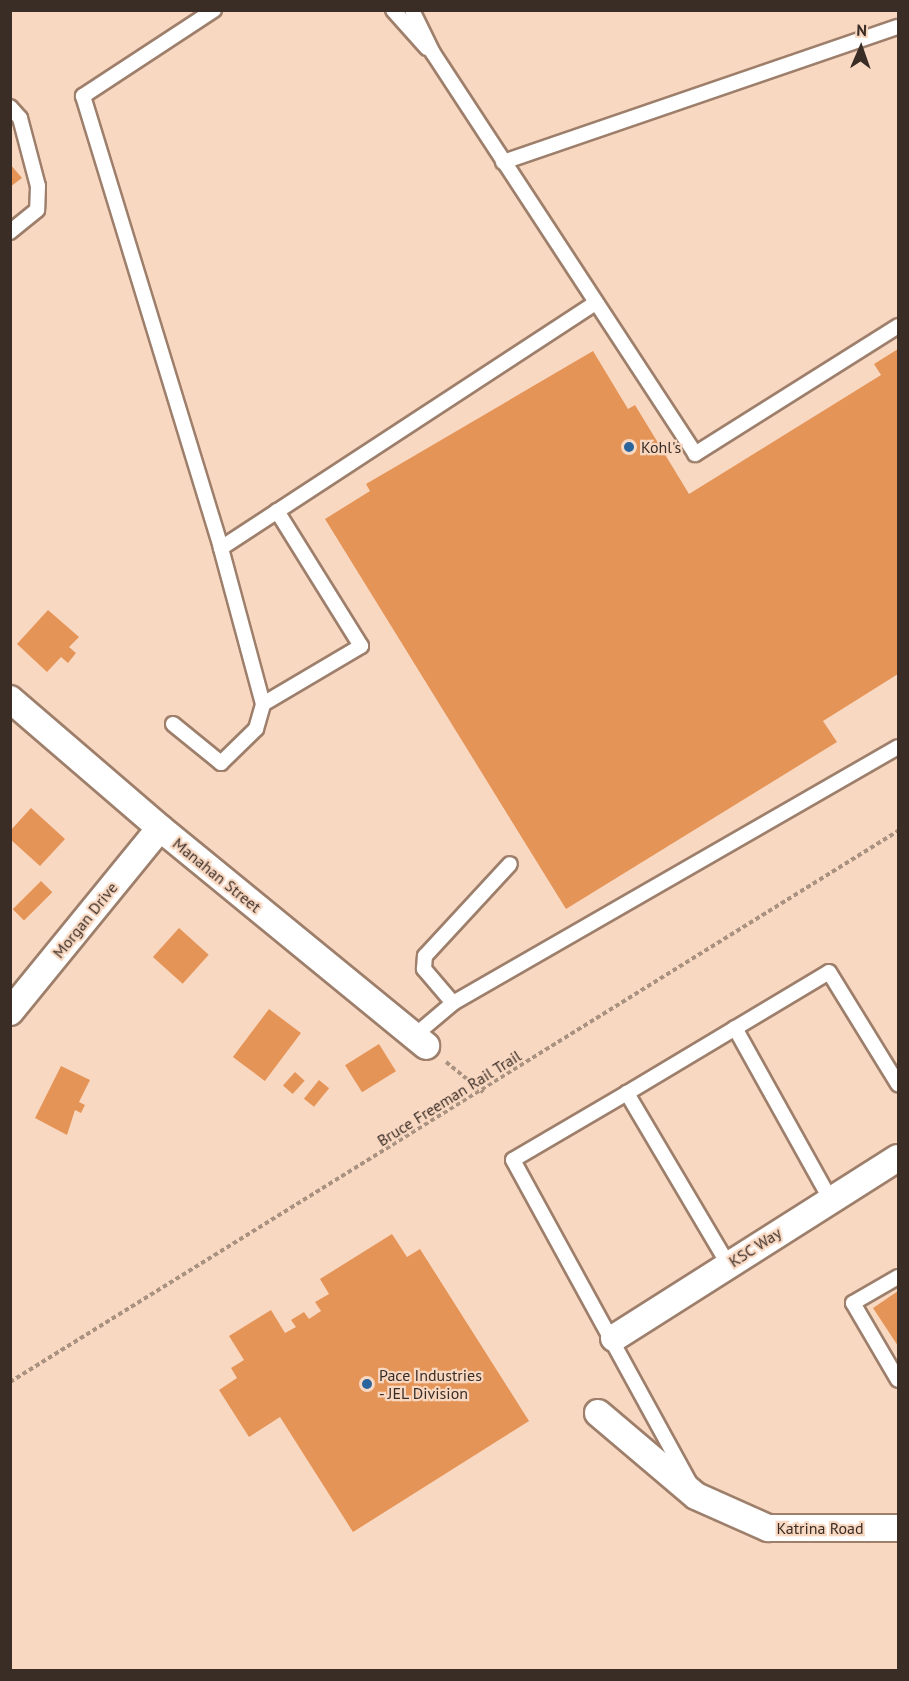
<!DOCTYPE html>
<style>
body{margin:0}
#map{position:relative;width:909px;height:1681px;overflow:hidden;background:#f9d8c2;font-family:"PT Sans",sans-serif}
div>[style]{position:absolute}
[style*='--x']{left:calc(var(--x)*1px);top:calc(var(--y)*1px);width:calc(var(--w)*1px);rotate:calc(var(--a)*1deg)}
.building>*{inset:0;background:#e59457;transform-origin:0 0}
.path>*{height:4px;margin-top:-2px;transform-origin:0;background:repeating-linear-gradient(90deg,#aa9281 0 4.5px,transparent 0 7.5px)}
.roads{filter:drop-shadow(2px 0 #9d7f6b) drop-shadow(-2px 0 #9d7f6b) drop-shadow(0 2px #9d7f6b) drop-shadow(0 -2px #9d7f6b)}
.service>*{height:14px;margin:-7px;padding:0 7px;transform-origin:7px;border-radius:7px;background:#fff}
.minor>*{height:26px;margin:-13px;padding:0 13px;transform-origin:13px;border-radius:13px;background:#fff}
.dots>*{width:16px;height:16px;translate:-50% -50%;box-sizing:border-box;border:3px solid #f9d8c2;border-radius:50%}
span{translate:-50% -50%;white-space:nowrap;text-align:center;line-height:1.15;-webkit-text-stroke:4.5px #f9d8c2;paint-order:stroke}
.poi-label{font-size:16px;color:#3a2d25}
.left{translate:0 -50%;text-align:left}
.street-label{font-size:16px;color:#3a2d25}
.frame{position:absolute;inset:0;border:12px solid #3a2d25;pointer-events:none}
.north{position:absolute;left:831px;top:18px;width:60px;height:60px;-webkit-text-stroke:4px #f9d8c2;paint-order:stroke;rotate:2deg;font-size:16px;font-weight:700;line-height:24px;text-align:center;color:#3a2d25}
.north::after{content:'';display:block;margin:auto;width:21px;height:27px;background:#3a2d25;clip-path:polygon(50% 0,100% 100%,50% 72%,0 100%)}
</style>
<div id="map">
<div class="building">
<div style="clip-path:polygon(10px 164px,22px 178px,10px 187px)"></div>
<div style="clip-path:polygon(898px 349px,898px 674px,823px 721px,837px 742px,566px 909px,325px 519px,370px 491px,366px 484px,593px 351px,628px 409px,635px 405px,689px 494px,881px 375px,874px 364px)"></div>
<div style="clip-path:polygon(48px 610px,79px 637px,69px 647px,76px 653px,68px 663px,61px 657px,47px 672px,17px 644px)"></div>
<div style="clip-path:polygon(31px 808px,65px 839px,40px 866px,10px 839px,10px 831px)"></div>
<div style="left:41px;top:881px;width:16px;height:40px;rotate:45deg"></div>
<div style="left:179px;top:928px;width:40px;height:39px;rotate:42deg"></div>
<div style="left:269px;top:1009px;width:40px;height:60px;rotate:37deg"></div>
<div style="left:379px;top:1044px;width:32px;height:40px;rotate:58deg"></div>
<div style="clip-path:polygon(61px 1066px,90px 1080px,79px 1102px,85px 1105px,81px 1113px,75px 1110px,67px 1135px,35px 1118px)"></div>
<div style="left:295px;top:1072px;width:13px;height:18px;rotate:42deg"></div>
<div style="left:319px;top:1080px;width:13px;height:24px;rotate:39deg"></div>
<div style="clip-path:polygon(392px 1234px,407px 1257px,420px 1249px,529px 1421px,353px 1532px,280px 1417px,249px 1437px,219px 1390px,237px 1378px,231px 1368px,244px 1360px,229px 1336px,271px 1310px,285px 1333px,296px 1327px,291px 1320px,304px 1312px,309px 1319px,321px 1311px,315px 1302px,329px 1294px,320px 1279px)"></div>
<div style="clip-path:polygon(898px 1291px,898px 1346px,873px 1308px)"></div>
</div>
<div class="path">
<div style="--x:446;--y:1062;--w:48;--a:39"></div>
<div style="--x:10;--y:1382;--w:1045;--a:-31.82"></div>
</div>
<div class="roads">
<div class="service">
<div style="--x:214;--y:10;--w:157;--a:146.7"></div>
<div style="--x:83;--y:96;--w:473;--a:73"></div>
<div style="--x:221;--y:548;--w:447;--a:-33.2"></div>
<div style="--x:393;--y:10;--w:51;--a:48.2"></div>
<div style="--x:412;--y:10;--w:48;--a:64"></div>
<div style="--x:433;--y:53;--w:479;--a:56.8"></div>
<div style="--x:695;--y:454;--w:240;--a:-32.2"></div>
<div style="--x:10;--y:107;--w:15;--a:48"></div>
<div style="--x:20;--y:118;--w:70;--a:75.2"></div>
<div style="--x:38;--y:186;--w:24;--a:92"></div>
<div style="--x:37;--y:210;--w:35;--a:141"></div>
<div style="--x:503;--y:162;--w:417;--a:-18.9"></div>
<div style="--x:263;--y:704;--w:114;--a:-30.6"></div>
<div style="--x:361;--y:646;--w:159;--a:-121.9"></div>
<div style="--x:173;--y:724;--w:62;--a:39.1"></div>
<div style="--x:221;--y:763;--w:49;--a:-44.2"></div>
<div style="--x:256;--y:729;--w:26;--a:-74"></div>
<div style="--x:263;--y:704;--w:162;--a:-105.1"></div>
<div style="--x:453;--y:1003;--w:45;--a:-130.5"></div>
<div style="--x:424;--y:969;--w:13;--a:-86"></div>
<div style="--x:425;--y:956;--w:125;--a:-47.3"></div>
<div style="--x:735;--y:1028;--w:196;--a:60.9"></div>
<div style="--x:414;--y:1036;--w:51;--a:-40.2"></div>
<div style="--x:453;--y:1003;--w:513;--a:-29.91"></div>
<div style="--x:627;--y:1093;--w:132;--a:149.6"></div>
<div style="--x:513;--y:1160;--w:368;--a:61.3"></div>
<div style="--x:728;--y:1264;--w:199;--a:-120.6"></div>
<div style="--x:627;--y:1093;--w:235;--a:-30.9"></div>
<div style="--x:829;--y:972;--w:132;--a:58.4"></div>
<div style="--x:898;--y:1277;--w:52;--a:150"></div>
<div style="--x:853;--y:1303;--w:89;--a:59.7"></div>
</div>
<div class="minor">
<div style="--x:10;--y:699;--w:198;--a:40.7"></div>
<div style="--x:160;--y:828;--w:344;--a:39.3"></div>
<div style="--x:10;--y:1012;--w:237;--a:-50.8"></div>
<div style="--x:614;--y:1338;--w:336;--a:-32.4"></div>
<div style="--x:598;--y:1413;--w:128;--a:40.3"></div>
<div style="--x:696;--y:1496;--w:79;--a:24"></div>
<div style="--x:768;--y:1528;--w:130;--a:0"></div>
</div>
</div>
<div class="dots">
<div style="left:629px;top:447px;background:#2b659d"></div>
<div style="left:367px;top:1384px;background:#2b659d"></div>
</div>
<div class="poi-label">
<span class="left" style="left:641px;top:447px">Kohl's</span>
<span class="left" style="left:379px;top:1384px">Pace Industries<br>- JEL Division</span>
</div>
<div class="street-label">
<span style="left:217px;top:875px;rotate:39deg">Manahan Street</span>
<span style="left:85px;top:920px;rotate:-51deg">Morgan Drive</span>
<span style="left:449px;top:1098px;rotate:-32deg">Bruce Freeman Rail Trail</span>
<span style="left:755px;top:1247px;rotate:-33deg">KSC Way</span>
<span style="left:820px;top:1528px">Katrina Road</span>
</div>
<div class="frame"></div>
<div class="north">N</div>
</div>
